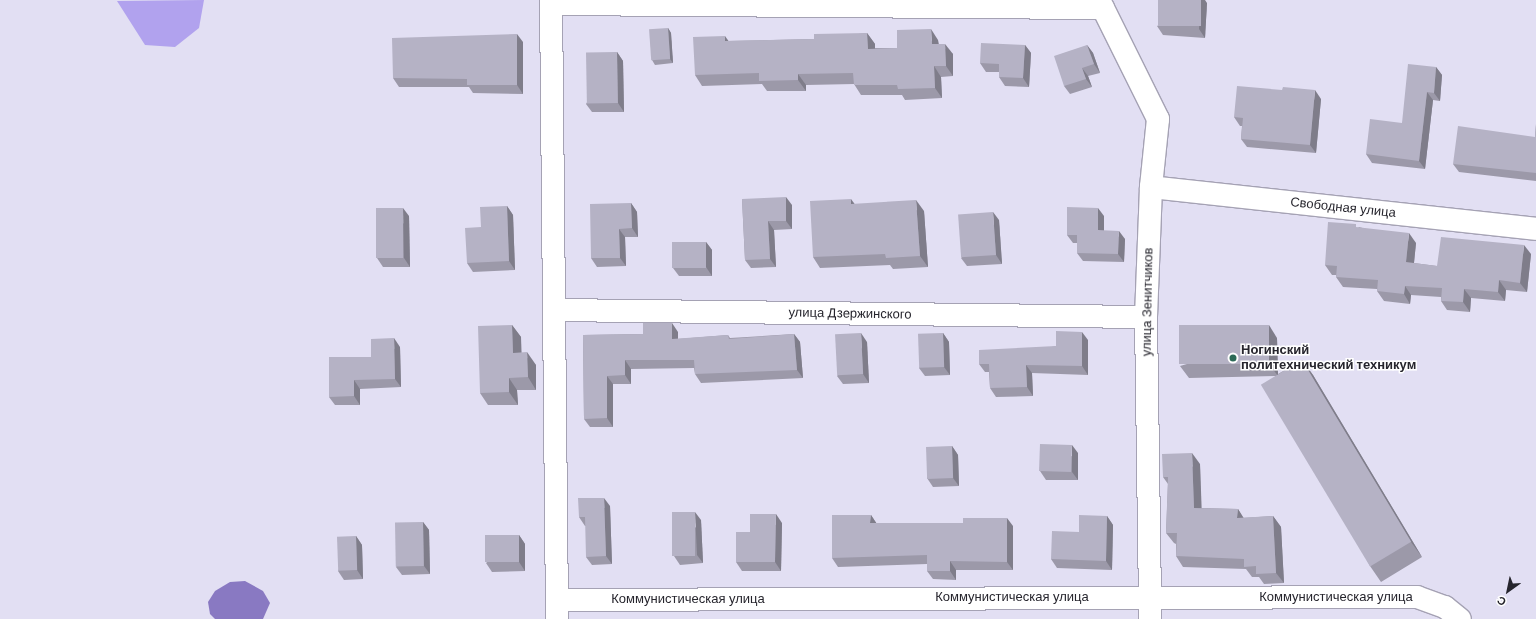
<!DOCTYPE html>
<meta charset="utf-8">
<style>
body{margin:0}
#map{position:relative;width:1536px;height:619px;overflow:hidden;background:#e2dff3;font-family:"DM Sans",sans-serif}
div>[style]{position:absolute}
[style*='--x']{left:calc(var(--x)*1px);top:calc(var(--y)*1px);width:calc(var(--w)*1px);rotate:calc(var(--a)*1deg)}
.forest>*{inset:0;background:#b1a2ee}
.water>*{inset:0;background:#8979c2}
.roads{filter:drop-shadow(1px 0 #a5a2b4) drop-shadow(-1px 0 #a5a2b4) drop-shadow(0 1px #a5a2b4) drop-shadow(0 -1px #a5a2b4)}
.minor>*{height:22px;margin:-11px;padding:0 11px;transform-origin:11px;border-radius:11px;background:#fff}
.wall>*{inset:0;background:#9c99a9}
.shaded-wall>*{inset:0;background:#7f7d8a}
.building>*{inset:0;background:#b5b2c5;transform-origin:0 0}
.dots>*{width:11px;height:11px;translate:-50% -50%;box-sizing:border-box;border:2px solid #fff;border-radius:50%}
span{translate:-50% -50%;white-space:nowrap;text-align:center;line-height:1.15;-webkit-text-stroke:3px #fff;paint-order:stroke}
.street-label{font-size:13px;color:#26252d}
.poi-label{font-size:13px;color:#26252d;font-weight:700}
.left{translate:0 -50%;text-align:left}
.north{position:absolute;left:1488px;top:571px;width:40px;height:40px;-webkit-text-stroke:3px #fff;paint-order:stroke;rotate:213deg;font-size:11px;font-weight:700;line-height:16px;text-align:center;color:#26252d}
.north::after{content:'';display:block;margin:auto;width:14px;height:18px;background:#26252d;clip-path:polygon(50% 0,100% 100%,50% 72%,0 100%)}
</style>
<div id="map">
<div class="forest">
<div style="clip-path:polygon(204px 0,199px 28px,175px 47px,145px 45px,117px 1px)"></div>
</div>
<div class="water">
<div style="clip-path:polygon(245px 581px,263px 591px,270px 603px,263px 619px,215px 619px,210px 614px,208px 602px,215px 591px,230px 582px)"></div>
</div>
<div class="roads">
<div class="minor">
<div style="--x:551;--y:0;--w:619;--a:89.44"></div>
<div style="--x:1099;--y:0;--w:133;--a:63.6"></div>
<div style="--x:1158;--y:119;--w:68;--a:95.9"></div>
<div style="--x:1151;--y:187;--w:130;--a:92.2"></div>
<div style="--x:1146;--y:317;--w:302;--a:89.2"></div>
<div style="--x:551;--y:4;--w:552;--a:0.42"></div>
<div style="--x:1151;--y:187;--w:387;--a:6.2"></div>
<div style="--x:554;--y:310;--w:592;--a:0.68"></div>
<div style="--x:557;--y:600;--w:860;--a:-0.2"></div>
<div style="--x:1417;--y:597;--w:30;--a:20"></div>
<div style="--x:1445;--y:607;--w:19;--a:39"></div>
</div>
</div>
<div class="wall">
<div style="clip-path:polygon(1207px 3px,1205px 38px,1163px 35px,1157px 26px)"></div>
<div style="clip-path:polygon(668px 28px,671px 33px,673px 63px,655px 65px,652px 60px)"></div>
<div style="clip-path:polygon(867px 33px,875px 44px,875px 48px,897px 48px,938px 40px,939px 44px,953px 54px,953px 76px,941px 77px,942px 98px,905px 100px,902px 95px,861px 95px,854px 84px,806px 85px,806px 91px,767px 91px,762px 84px,702px 86px,695px 75px,728px 41px,814px 39px)"></div>
<div style="clip-path:polygon(523px 42px,523px 94px,473px 93px,469px 87px,399px 87px,393px 78px)"></div>
<div style="clip-path:polygon(1025px 45px,1031px 53px,1029px 87px,1005px 86px,999px 77px,999px 72px,986px 72px,980px 63px)"></div>
<div style="clip-path:polygon(1087px 45px,1093px 53px,1100px 73px,1088px 76px,1092px 87px,1070px 94px,1064px 86px)"></div>
<div style="clip-path:polygon(617px 52px,623px 61px,624px 112px,592px 112px,586px 104px)"></div>
<div style="clip-path:polygon(1436px 67px,1442px 75px,1440px 101px,1433px 100px,1425px 169px,1372px 163px,1366px 154px,1402px 123px)"></div>
<div style="clip-path:polygon(1321px 99px,1316px 153px,1247px 147px,1241px 139px,1242px 126px,1240px 126px,1234px 117px)"></div>
<div style="clip-path:polygon(1536px 124px,1536px 181px,1459px 172px,1453px 164px,1535px 137px)"></div>
<div style="clip-path:polygon(742px 199px,792px 205px,792px 229px,774px 230px,776px 267px,751px 268px,745px 260px)"></div>
<div style="clip-path:polygon(631px 203px,637px 212px,638px 237px,625px 237px,626px 266px,597px 267px,591px 258px)"></div>
<div style="clip-path:polygon(855px 204px,924px 211px,928px 267px,893px 269px,890px 265px,820px 268px,813px 257px)"></div>
<div style="clip-path:polygon(507px 206px,513px 215px,515px 270px,473px 272px,467px 263px,481px 227px)"></div>
<div style="clip-path:polygon(409px 216px,410px 267px,383px 267px,377px 258px)"></div>
<div style="clip-path:polygon(1104px 216px,1104px 231px,1125px 239px,1124px 262px,1083px 261px,1077px 253px,1077px 243px,1073px 243px,1067px 235px)"></div>
<div style="clip-path:polygon(999px 220px,1002px 264px,967px 266px,961px 258px)"></div>
<div style="clip-path:polygon(1359px 227px,1416px 243px,1414px 263px,1437px 266px,1531px 254px,1527px 292px,1506px 290px,1505px 301px,1471px 298px,1470px 312px,1447px 310px,1441px 301px,1441px 297px,1411px 295px,1410px 304px,1384px 301px,1377px 291px,1377px 289px,1343px 287px,1336px 277px,1336px 275px,1332px 275px,1325px 265px)"></div>
<div style="clip-path:polygon(706px 242px,712px 250px,712px 276px,679px 276px,673px 268px)"></div>
<div style="clip-path:polygon(512px 325px,521px 337px,521px 353px,536px 365px,536px 390px,517px 390px,518px 405px,488px 405px,480px 393px)"></div>
<div style="clip-path:polygon(678px 332px,678px 339px,728px 335px,730px 338px,794px 334px,800px 342px,803px 378px,701px 383px,695px 374px,694px 368px,631px 369px,631px 384px,613px 384px,613px 427px,590px 427px,584px 419px,583px 335px,643px 334px)"></div>
<div style="clip-path:polygon(943px 333px,949px 342px,950px 375px,925px 376px,919px 368px)"></div>
<div style="clip-path:polygon(1277px 338px,1278px 374px,1302px 360px,1313px 375px,1422px 557px,1381px 582px,1370px 566px,1275px 376px,1189px 378px,1180px 366px)"></div>
<div style="clip-path:polygon(1088px 340px,1088px 375px,1032px 373px,1033px 396px,996px 397px,990px 388px,989px 372px,985px 372px,979px 364px,1056px 346px)"></div>
<div style="clip-path:polygon(867px 342px,869px 383px,843px 384px,837px 376px)"></div>
<div style="clip-path:polygon(400px 347px,401px 387px,360px 389px,360px 405px,335px 405px,329px 397px,371px 357px)"></div>
<div style="clip-path:polygon(952px 446px,958px 455px,959px 486px,933px 487px,927px 478px)"></div>
<div style="clip-path:polygon(1078px 453px,1078px 480px,1046px 480px,1040px 471px)"></div>
<div style="clip-path:polygon(1200px 464px,1201px 508px,1238px 509px,1243px 518px,1273px 516px,1281px 527px,1284px 583px,1264px 584px,1259px 577px,1252px 577px,1246px 569px,1183px 567px,1176px 556px,1176px 544px,1174px 543px,1166px 533px,1168px 484px,1163px 477px)"></div>
<div style="clip-path:polygon(610px 506px,612px 564px,592px 565px,586px 557px,586px 526px,585px 526px,579px 517px)"></div>
<div style="clip-path:polygon(871px 515px,876px 523px,1013px 526px,1013px 570px,956px 570px,956px 580px,933px 579px,927px 571px,927px 564px,838px 567px,832px 558px)"></div>
<div style="clip-path:polygon(1107px 516px,1113px 525px,1112px 570px,1057px 568px,1051px 559px,1079px 532px)"></div>
<div style="clip-path:polygon(701px 520px,703px 563px,680px 565px,674px 556px)"></div>
<div style="clip-path:polygon(423px 522px,429px 530px,430px 574px,402px 575px,396px 567px)"></div>
<div style="clip-path:polygon(782px 523px,781px 571px,742px 571px,736px 562px,750px 532px)"></div>
<div style="clip-path:polygon(519px 535px,525px 544px,525px 571px,492px 572px,486px 563px)"></div>
<div style="clip-path:polygon(356px 536px,362px 545px,363px 579px,344px 580px,338px 571px)"></div>
</div>
<div class="shaded-wall">
<div style="clip-path:polygon(1201px 0,1205px 0,1207px 3px,1205px 38px,1199px 29px)"></div>
<div style="clip-path:polygon(668px 28px,671px 33px,673px 63px,670px 59px)"></div>
<div style="clip-path:polygon(931px 29px,938px 40px,939px 55px,932px 44px)"></div>
<div style="clip-path:polygon(867px 33px,875px 44px,875px 59px,868px 49px)"></div>
<div style="clip-path:polygon(517px 34px,523px 42px,523px 94px,517px 85px)"></div>
<div style="clip-path:polygon(725px 36px,732px 46px,725px 41px)"></div>
<div style="clip-path:polygon(945px 44px,953px 54px,953px 76px,946px 66px)"></div>
<div style="clip-path:polygon(1025px 45px,1031px 53px,1029px 87px,1023px 78px)"></div>
<div style="clip-path:polygon(1087px 45px,1093px 53px,1100px 73px,1094px 64px)"></div>
<div style="clip-path:polygon(617px 52px,623px 61px,624px 112px,618px 103px)"></div>
<div style="clip-path:polygon(934px 66px,941px 77px,942px 98px,935px 88px)"></div>
<div style="clip-path:polygon(1436px 67px,1442px 75px,1440px 101px,1434px 93px)"></div>
<div style="clip-path:polygon(1082px 68px,1088px 76px,1092px 87px,1086px 79px)"></div>
<div style="clip-path:polygon(798px 74px,806px 85px,806px 91px,798px 80px)"></div>
<div style="clip-path:polygon(1315px 90px,1321px 99px,1316px 153px,1310px 145px)"></div>
<div style="clip-path:polygon(1427px 92px,1433px 100px,1425px 169px,1419px 161px)"></div>
<div style="clip-path:polygon(786px 197px,792px 205px,792px 229px,786px 221px)"></div>
<div style="clip-path:polygon(851px 199px,859px 210px,851px 204px)"></div>
<div style="clip-path:polygon(916px 200px,924px 211px,928px 267px,920px 256px)"></div>
<div style="clip-path:polygon(631px 203px,637px 212px,638px 237px,632px 228px)"></div>
<div style="clip-path:polygon(507px 206px,513px 215px,515px 270px,509px 261px)"></div>
<div style="clip-path:polygon(403px 208px,409px 216px,410px 267px,404px 258px)"></div>
<div style="clip-path:polygon(1098px 208px,1104px 216px,1104px 239px,1098px 230px)"></div>
<div style="clip-path:polygon(993px 212px,999px 220px,1002px 264px,996px 255px)"></div>
<div style="clip-path:polygon(768px 221px,774px 230px,776px 267px,770px 259px)"></div>
<div style="clip-path:polygon(619px 229px,625px 237px,626px 266px,620px 258px)"></div>
<div style="clip-path:polygon(1119px 231px,1125px 239px,1124px 262px,1118px 254px)"></div>
<div style="clip-path:polygon(1409px 233px,1416px 243px,1413px 272px,1406px 262px)"></div>
<div style="clip-path:polygon(706px 242px,712px 250px,712px 276px,706px 267px)"></div>
<div style="clip-path:polygon(1524px 245px,1531px 254px,1527px 292px,1520px 283px)"></div>
<div style="clip-path:polygon(1499px 280px,1506px 290px,1505px 301px,1498px 292px)"></div>
<div style="clip-path:polygon(1405px 286px,1411px 295px,1410px 304px,1404px 294px)"></div>
<div style="clip-path:polygon(1464px 289px,1471px 298px,1470px 312px,1463px 302px)"></div>
<div style="clip-path:polygon(672px 323px,678px 332px,678px 347px,672px 339px)"></div>
<div style="clip-path:polygon(512px 325px,521px 337px,522px 365px,513px 353px)"></div>
<div style="clip-path:polygon(1269px 325px,1277px 338px,1278px 376px,1269px 364px)"></div>
<div style="clip-path:polygon(1082px 332px,1088px 340px,1088px 375px,1082px 366px)"></div>
<div style="clip-path:polygon(861px 333px,867px 342px,869px 383px,863px 374px)"></div>
<div style="clip-path:polygon(943px 333px,949px 342px,950px 375px,944px 367px)"></div>
<div style="clip-path:polygon(794px 334px,800px 342px,803px 378px,797px 370px)"></div>
<div style="clip-path:polygon(394px 338px,400px 347px,401px 387px,395px 379px)"></div>
<div style="clip-path:polygon(527px 352px,536px 365px,536px 390px,528px 377px)"></div>
<div style="clip-path:polygon(625px 360px,631px 369px,631px 384px,625px 375px)"></div>
<div style="clip-path:polygon(1302px 360px,1313px 375px,1422px 557px,1411px 542px)"></div>
<div style="clip-path:polygon(1026px 365px,1032px 373px,1033px 396px,1027px 387px)"></div>
<div style="clip-path:polygon(607px 376px,613px 384px,613px 427px,607px 418px)"></div>
<div style="clip-path:polygon(509px 378px,517px 390px,518px 405px,509px 392px)"></div>
<div style="clip-path:polygon(354px 380px,360px 389px,360px 405px,354px 396px)"></div>
<div style="clip-path:polygon(1072px 445px,1078px 453px,1078px 480px,1072px 472px)"></div>
<div style="clip-path:polygon(952px 446px,958px 455px,959px 486px,953px 478px)"></div>
<div style="clip-path:polygon(1192px 453px,1200px 464px,1202px 518px,1194px 508px)"></div>
<div style="clip-path:polygon(604px 498px,610px 506px,612px 564px,606px 556px)"></div>
<div style="clip-path:polygon(1238px 509px,1245px 520px,1237px 518px)"></div>
<div style="clip-path:polygon(695px 512px,701px 520px,703px 563px,697px 555px)"></div>
<div style="clip-path:polygon(776px 514px,782px 523px,781px 571px,775px 562px)"></div>
<div style="clip-path:polygon(871px 515px,877px 524px,870px 523px)"></div>
<div style="clip-path:polygon(1107px 516px,1113px 525px,1112px 570px,1106px 561px)"></div>
<div style="clip-path:polygon(1273px 516px,1281px 527px,1284px 583px,1276px 573px)"></div>
<div style="clip-path:polygon(1007px 518px,1013px 526px,1013px 570px,1007px 562px)"></div>
<div style="clip-path:polygon(423px 522px,429px 530px,430px 574px,424px 566px)"></div>
<div style="clip-path:polygon(519px 535px,525px 544px,525px 571px,519px 562px)"></div>
<div style="clip-path:polygon(356px 536px,362px 545px,363px 579px,357px 570px)"></div>
<div style="clip-path:polygon(950px 561px,956px 570px,956px 580px,950px 571px)"></div>
</div>
<div class="building">
<div style="left:1158px;top:0;width:43px;height:26px"></div>
<div style="left:668px;top:28px;width:31px;height:19px;rotate:86deg"></div>
<div style="clip-path:polygon(931px 29px,932px 44px,945px 44px,946px 66px,934px 66px,935px 88px,898px 89px,897px 85px,854px 85px,853px 73px,798px 74px,798px 80px,759px 81px,759px 73px,695px 75px,693px 37px,725px 36px,725px 41px,814px 39px,814px 34px,867px 33px,868px 49px,897px 48px,897px 30px)"></div>
<div style="clip-path:polygon(517px 34px,517px 85px,467px 85px,467px 79px,393px 78px,392px 38px)"></div>
<div style="clip-path:polygon(981px 43px,1025px 45px,1023px 78px,999px 77px,999px 64px,980px 63px)"></div>
<div style="clip-path:polygon(1087px 45px,1094px 64px,1082px 68px,1086px 79px,1064px 86px,1054px 56px)"></div>
<div style="left:617px;top:52px;width:51px;height:31px;rotate:89deg"></div>
<div style="clip-path:polygon(1408px 64px,1436px 67px,1434px 93px,1427px 92px,1419px 161px,1366px 154px,1370px 119px,1402px 123px)"></div>
<div style="clip-path:polygon(1237px 86px,1282px 90px,1283px 87px,1315px 90px,1310px 145px,1241px 139px,1243px 118px,1234px 117px)"></div>
<div style="clip-path:polygon(1536px 124px,1536px 173px,1453px 164px,1458px 126px,1535px 137px)"></div>
<div style="clip-path:polygon(786px 197px,786px 221px,768px 221px,770px 259px,745px 260px,742px 199px)"></div>
<div style="clip-path:polygon(851px 199px,851px 204px,916px 200px,920px 256px,886px 258px,885px 254px,813px 257px,810px 201px)"></div>
<div style="clip-path:polygon(631px 203px,632px 228px,619px 229px,620px 258px,591px 258px,590px 204px)"></div>
<div style="clip-path:polygon(507px 206px,509px 261px,467px 263px,465px 228px,481px 227px,480px 207px)"></div>
<div style="clip-path:polygon(1067px 207px,1098px 208px,1098px 230px,1119px 231px,1118px 254px,1077px 253px,1077px 235px,1067px 235px)"></div>
<div style="left:376px;top:208px;width:27px;height:50px"></div>
<div style="left:993px;top:212px;width:43px;height:35px;rotate:86deg"></div>
<div style="clip-path:polygon(1328px 222px,1356px 224px,1356px 227px,1409px 233px,1406px 262px,1437px 266px,1441px 237px,1524px 245px,1520px 283px,1499px 280px,1498px 292px,1464px 289px,1463px 302px,1441px 301px,1442px 288px,1405px 286px,1404px 294px,1377px 291px,1378px 280px,1336px 277px,1337px 266px,1325px 265px)"></div>
<div style="left:672px;top:242px;width:34px;height:26px"></div>
<div style="clip-path:polygon(643px 323px,672px 323px,672px 339px,728px 335px,729px 339px,794px 334px,797px 370px,695px 374px,694px 360px,625px 360px,625px 375px,607px 376px,607px 418px,584px 419px,583px 335px,643px 334px)"></div>
<div style="clip-path:polygon(512px 325px,513px 353px,527px 352px,528px 377px,509px 378px,509px 392px,480px 393px,478px 326px)"></div>
<div style="left:1269px;top:325px;width:39px;height:90px;rotate:90deg"></div>
<div style="clip-path:polygon(1056px 331px,1082px 332px,1082px 366px,1026px 365px,1027px 387px,990px 388px,989px 364px,979px 364px,979px 350px,1056px 346px)"></div>
<div style="left:861px;top:333px;width:41px;height:26px;rotate:87deg"></div>
<div style="left:943px;top:333px;width:34px;height:25px;rotate:88deg"></div>
<div style="clip-path:polygon(394px 338px,395px 379px,354px 380px,354px 396px,329px 397px,329px 357px,371px 357px,371px 339px)"></div>
<div style="left:1302px;top:360px;width:212px;height:48px;rotate:59deg"></div>
<div style="left:1040px;top:444px;width:32px;height:27px;rotate:2deg"></div>
<div style="left:952px;top:446px;width:32px;height:26px;rotate:88deg"></div>
<div style="clip-path:polygon(1192px 453px,1194px 508px,1238px 509px,1237px 518px,1273px 516px,1276px 573px,1256px 574px,1256px 566px,1244px 567px,1244px 559px,1176px 556px,1177px 533px,1166px 533px,1168px 477px,1163px 477px,1162px 454px)"></div>
<div style="clip-path:polygon(578px 498px,604px 498px,606px 556px,586px 557px,585px 517px,579px 517px)"></div>
<div style="left:672px;top:512px;width:23px;height:44px"></div>
<div style="clip-path:polygon(750px 514px,776px 514px,775px 562px,736px 562px,736px 532px,750px 532px)"></div>
<div style="clip-path:polygon(832px 515px,871px 515px,870px 523px,963px 523px,963px 518px,1007px 518px,1007px 562px,950px 561px,950px 571px,927px 571px,927px 555px,832px 558px)"></div>
<div style="clip-path:polygon(1079px 515px,1107px 516px,1106px 561px,1051px 559px,1052px 531px,1079px 532px)"></div>
<div style="left:423px;top:522px;width:44px;height:28px;rotate:89deg"></div>
<div style="left:519px;top:535px;width:27px;height:34px;rotate:90deg"></div>
<div style="left:356px;top:536px;width:34px;height:19px;rotate:88deg"></div>
</div>
<div class="dots">
<div style="left:1233px;top:358px;background:#2c6a57"></div>
</div>
<div class="street-label">
<span style="left:1343px;top:208px;rotate:6deg">Свободная улица</span>
<span style="left:1148px;top:302px;rotate:-89deg">улица Зенитчиков</span>
<span style="left:850px;top:314px;rotate:1deg">улица Дзержинского</span>
<span style="left:1012px;top:597px">Коммунистическая улица</span>
<span style="left:1336px;top:597px">Коммунистическая улица</span>
<span style="left:688px;top:599px">Коммунистическая улица</span>
</div>
<div class="poi-label">
<span class="left" style="left:1241px;top:358px">Ногинский<br>политехнический техникум</span>
</div>
<div class="north">С</div>
</div>
